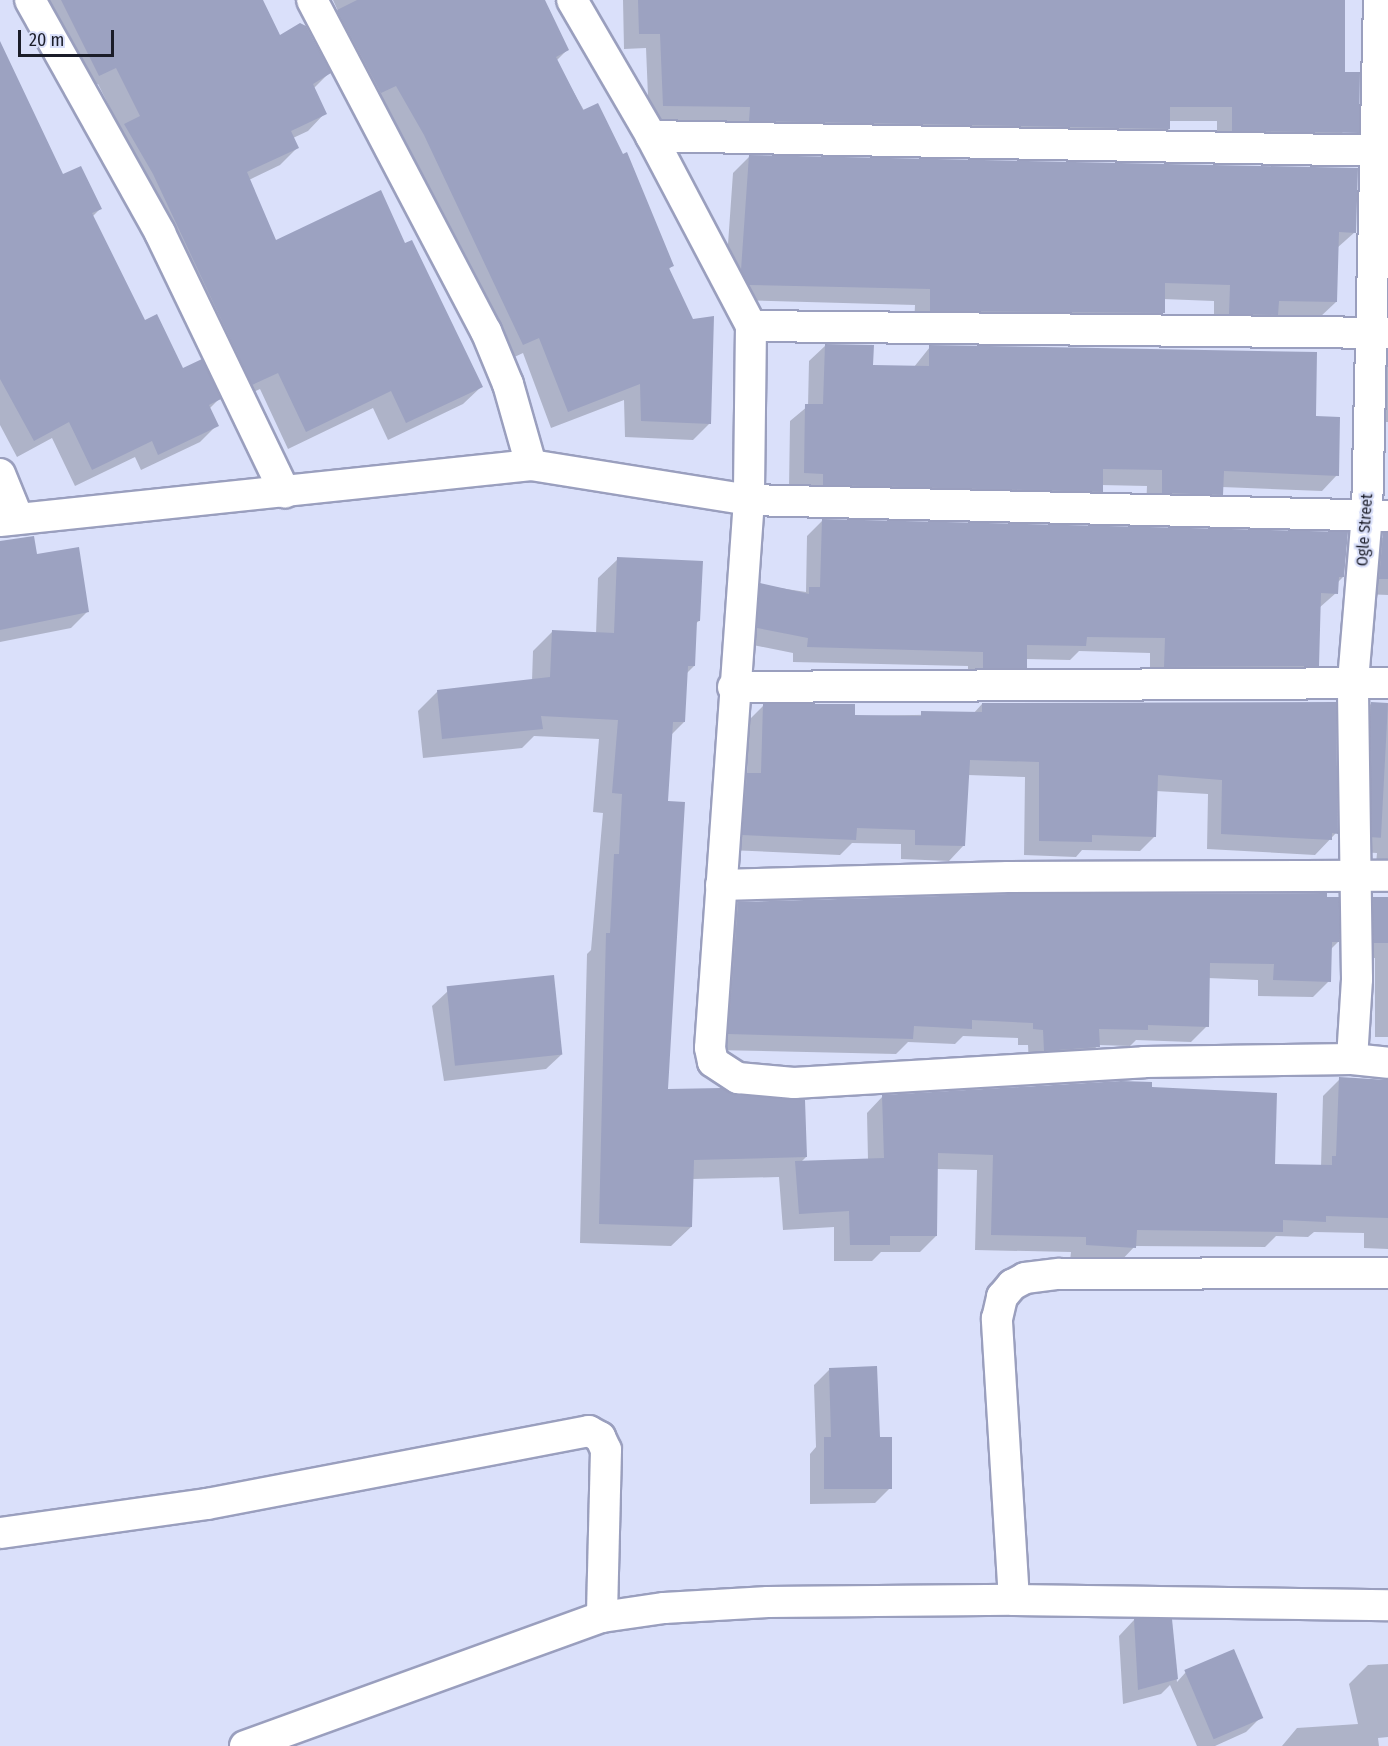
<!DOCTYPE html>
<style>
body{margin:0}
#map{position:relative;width:1388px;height:1746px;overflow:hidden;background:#dae0fa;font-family:"Fira Sans Condensed",sans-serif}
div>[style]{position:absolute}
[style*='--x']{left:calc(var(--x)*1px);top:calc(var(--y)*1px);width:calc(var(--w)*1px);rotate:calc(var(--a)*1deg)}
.shadow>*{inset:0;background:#0003}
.building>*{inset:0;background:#9ca2c1;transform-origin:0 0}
.roads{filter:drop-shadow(2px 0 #9a9fbe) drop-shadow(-2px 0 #9a9fbe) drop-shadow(0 2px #9a9fbe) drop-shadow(0 -2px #9a9fbe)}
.street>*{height:30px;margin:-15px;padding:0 15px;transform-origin:15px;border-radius:15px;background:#fff}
span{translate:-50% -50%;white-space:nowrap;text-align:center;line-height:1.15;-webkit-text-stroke:4.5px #dae0fa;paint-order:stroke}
.street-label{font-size:16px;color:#1b1d29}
.scale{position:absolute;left:18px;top:30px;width:96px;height:27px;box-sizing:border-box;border:3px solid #1b1d29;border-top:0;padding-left:8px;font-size:18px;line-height:21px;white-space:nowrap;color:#1b1d29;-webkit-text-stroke:4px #dae0fa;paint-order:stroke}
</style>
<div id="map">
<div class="shadow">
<div style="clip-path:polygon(34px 0,261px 0,280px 37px,329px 73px,314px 88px,325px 113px,308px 131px,293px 138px,297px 148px,280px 165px,249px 180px,275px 242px,405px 245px,481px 387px,463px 404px,388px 440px,373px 408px,288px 449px,260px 389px,234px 401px,108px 143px,121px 130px,98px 84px,81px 93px)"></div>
<div style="clip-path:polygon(333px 0,531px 0,567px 50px,556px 61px,672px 266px,668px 270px,710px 423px,693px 440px,625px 437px,624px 400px,551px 428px,523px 353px,506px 361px,321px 28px,338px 11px)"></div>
<div style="clip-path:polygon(623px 0,1343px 0,1343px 132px,1327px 147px,1217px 145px,1217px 121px,1169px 121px,1169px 129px,1154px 144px,735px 135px,735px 122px,649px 121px,646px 48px,624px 49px)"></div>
<div style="clip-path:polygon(0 45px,63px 176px,100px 209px,92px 217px,145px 322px,182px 370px,219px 399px,209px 409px,217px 425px,200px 442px,141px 470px,135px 457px,75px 486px,52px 438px,17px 457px,0 425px)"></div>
<div style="clip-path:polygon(749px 157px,1355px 232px,1337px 248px,1336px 302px,1319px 318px,1274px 317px,1261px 330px,1214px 330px,1214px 301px,1163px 299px,1163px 313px,1147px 329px,914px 326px,915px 305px,733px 300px,725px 287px,733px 173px)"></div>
<div style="clip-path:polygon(825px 346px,872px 366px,914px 367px,930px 347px,1314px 418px,1337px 475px,1322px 491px,1222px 487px,1222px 494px,1206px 510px,1146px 508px,1147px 486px,1101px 485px,1101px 491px,1085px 507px,789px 489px,790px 421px,808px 406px,809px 361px)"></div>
<div style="clip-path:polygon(1388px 352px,1388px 422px,1372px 422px,1373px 367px)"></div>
<div style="clip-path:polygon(822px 521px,1343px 577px,1337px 583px,1336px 593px,1319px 608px,1317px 666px,1302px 681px,1150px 682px,1150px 653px,1079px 651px,1070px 660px,1026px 659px,1025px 667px,1010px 682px,968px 683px,968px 666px,793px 662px,793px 653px,743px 643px,746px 600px,761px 585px,806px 592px,807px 536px)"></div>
<div style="clip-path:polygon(1388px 533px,1388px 595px,1364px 594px,1368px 550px)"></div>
<div style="clip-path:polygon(0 543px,36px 555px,88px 611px,71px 628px,0 642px)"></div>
<div style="clip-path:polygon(618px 559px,699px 621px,695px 624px,694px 666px,686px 674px,684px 722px,671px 735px,666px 802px,666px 1091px,806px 1157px,801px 1162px,868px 1160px,867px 1113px,883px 1096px,1150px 1088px,1273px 1165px,1321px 1167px,1323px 1096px,1339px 1080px,1388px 1082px,1388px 1249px,1364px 1248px,1364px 1233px,1314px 1232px,1308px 1237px,1276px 1236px,1265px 1247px,1135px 1246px,1119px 1263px,1070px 1261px,1071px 1252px,975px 1250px,977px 1170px,937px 1169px,936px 1236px,920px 1252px,881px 1252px,872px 1261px,834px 1261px,834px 1227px,783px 1230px,779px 1177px,692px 1179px,691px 1227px,671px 1246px,580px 1243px,587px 954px,591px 950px,603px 813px,593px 812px,599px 739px,534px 736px,522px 748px,423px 758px,418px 711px,438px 691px,532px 681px,533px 651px,553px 631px,596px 634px,598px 578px)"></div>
<div style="clip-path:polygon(1335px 703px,1336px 833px,1315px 855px,1207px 849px,1208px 794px,1156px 791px,1155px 836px,1140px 851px,1082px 850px,1076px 857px,1024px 855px,1025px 777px,968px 775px,964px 845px,949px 861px,901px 859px,901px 844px,852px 843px,840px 855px,728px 850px,732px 790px,747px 775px,748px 721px,763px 706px,853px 716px,973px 714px,982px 704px)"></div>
<div style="clip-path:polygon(1371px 704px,1388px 704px,1388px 883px,1375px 875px,1377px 853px,1357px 852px,1356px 719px)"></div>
<div style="clip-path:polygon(1374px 899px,1388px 899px,1388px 1037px,1375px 1037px,1375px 958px,1359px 958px,1358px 914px)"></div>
<div style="clip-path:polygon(738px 903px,1338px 942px,1330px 950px,1329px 981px,1313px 997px,1258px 996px,1258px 980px,1208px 978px,1207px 1026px,1191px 1042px,1136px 1040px,1130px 1046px,1098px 1045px,1082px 1063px,1029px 1066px,1028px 1045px,1018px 1045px,1018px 1038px,963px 1036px,955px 1044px,908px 1042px,896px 1054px,713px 1050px,722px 919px)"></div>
<div style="clip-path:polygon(448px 991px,562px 1054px,546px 1069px,444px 1081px,432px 1006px)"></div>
<div style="clip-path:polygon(829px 1370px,878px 1439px,890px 1488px,875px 1503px,810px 1504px,810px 1454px,816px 1447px,814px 1385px)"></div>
<div style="clip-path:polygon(1134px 1620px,1171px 1621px,1177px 1682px,1186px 1672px,1261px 1717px,1246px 1732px,1215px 1746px,1197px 1746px,1170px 1685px,1161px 1694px,1123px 1704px,1119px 1636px)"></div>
<div style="clip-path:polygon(1388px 1664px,1388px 1737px,1378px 1738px,1379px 1746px,1282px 1746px,1297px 1728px,1358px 1724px,1349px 1684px,1368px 1665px)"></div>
</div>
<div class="building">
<div style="clip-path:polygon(61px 0,263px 0,280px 35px,300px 23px,306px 26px,331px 73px,313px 84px,327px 114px,291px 131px,299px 148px,247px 172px,276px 240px,381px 190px,405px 243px,412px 240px,483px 387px,406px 423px,391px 391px,306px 432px,278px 373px,252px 385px,153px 174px,124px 124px,140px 116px,116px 68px,99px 76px)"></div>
<div style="clip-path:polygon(357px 0,545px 0,569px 50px,556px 57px,583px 110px,598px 103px,623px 154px,627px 152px,674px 266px,669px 268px,693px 319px,714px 316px,711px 424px,641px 421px,640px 384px,568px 412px,539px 338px,523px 345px,424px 135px,396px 86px,381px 93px,337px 10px)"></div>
<div style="clip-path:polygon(638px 0,1345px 0,1345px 72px,1360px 72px,1359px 133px,1232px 131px,1232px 107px,1170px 107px,1170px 129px,749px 121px,750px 107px,663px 106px,660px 34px,639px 34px)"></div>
<div style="clip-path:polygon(0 41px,63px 174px,81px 166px,102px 209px,92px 213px,145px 320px,157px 314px,183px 368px,202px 359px,221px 399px,209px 405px,219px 426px,158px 455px,152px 441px,92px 470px,69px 422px,34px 441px,0 379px)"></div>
<div style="clip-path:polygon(749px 155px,1358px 168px,1356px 233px,1339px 232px,1337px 302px,1279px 301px,1278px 315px,1229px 314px,1230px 285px,1165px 283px,1165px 313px,930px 311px,930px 289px,749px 285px,741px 270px)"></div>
<div style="clip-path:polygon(825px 344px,874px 345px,873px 365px,929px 366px,929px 345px,1317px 352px,1316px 416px,1340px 417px,1339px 476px,1224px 471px,1223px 495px,1162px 493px,1162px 470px,1103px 469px,1103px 492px,823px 485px,823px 474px,804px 473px,805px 404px,823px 404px)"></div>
<div style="clip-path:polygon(822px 519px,1348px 532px,1344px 577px,1339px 577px,1338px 594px,1321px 593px,1319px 666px,1164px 667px,1165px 638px,1087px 637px,1086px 646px,1027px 645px,1027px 668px,983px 668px,983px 652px,807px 647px,808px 638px,757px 628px,760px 583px,809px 594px,809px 587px,820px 587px)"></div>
<div style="clip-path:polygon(1383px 533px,1388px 533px,1388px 579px,1379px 579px)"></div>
<div style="clip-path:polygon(34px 536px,37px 554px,79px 547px,89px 612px,0 630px,0 541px)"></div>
<div style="clip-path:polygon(617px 557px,703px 561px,700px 621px,697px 621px,695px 666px,688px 666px,685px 722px,673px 722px,668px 801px,685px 802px,668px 1089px,722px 1088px,736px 1095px,805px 1100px,807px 1157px,694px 1160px,692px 1227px,599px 1224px,606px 933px,610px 933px,614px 854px,619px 854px,622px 794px,612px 793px,618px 720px,541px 716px,543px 729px,442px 739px,437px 690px,550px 677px,552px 630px,614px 633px)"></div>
<div style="clip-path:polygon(1336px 702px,1338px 834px,1332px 833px,1332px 840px,1221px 834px,1222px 780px,1158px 775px,1156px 837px,1092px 835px,1092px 842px,1039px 841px,1039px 762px,970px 760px,965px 846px,915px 845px,915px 830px,857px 828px,856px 840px,742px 835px,747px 773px,761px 773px,763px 704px,855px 704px,855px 715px,921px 716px,921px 711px,982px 712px,982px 703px)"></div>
<div style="left:1371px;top:702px;width:17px;height:135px;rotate:3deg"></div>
<div style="clip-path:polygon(1327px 893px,1327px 897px,1339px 897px,1339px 942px,1332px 942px,1331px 982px,1273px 980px,1274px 964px,1210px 963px,1209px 1027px,1148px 1025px,1148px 1030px,1099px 1029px,1100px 1047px,1044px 1051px,1043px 1030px,1033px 1029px,1033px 1023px,972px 1020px,972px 1029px,914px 1026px,913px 1039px,728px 1034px,738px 902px,1008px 894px)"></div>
<div style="left:1373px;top:897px;width:15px;height:46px"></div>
<div style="left:554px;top:975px;width:80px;height:108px;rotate:84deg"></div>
<div style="clip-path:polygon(1339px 1077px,1388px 1080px,1388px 1218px,1326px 1216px,1326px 1222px,1283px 1220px,1283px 1232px,1137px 1230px,1136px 1248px,1086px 1245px,1086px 1237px,991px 1235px,993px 1155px,938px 1153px,937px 1236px,890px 1236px,890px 1245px,850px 1245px,849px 1211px,799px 1214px,795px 1161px,884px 1158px,882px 1095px,1121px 1081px,1152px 1082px,1152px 1087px,1277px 1093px,1275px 1164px,1332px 1165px,1332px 1156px,1336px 1156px)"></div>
<div style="clip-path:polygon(877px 1366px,880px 1437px,892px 1437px,892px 1489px,824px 1489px,824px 1437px,831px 1437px,829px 1368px)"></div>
<div style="clip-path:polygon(1134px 1619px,1172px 1619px,1178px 1679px,1138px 1690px)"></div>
<div style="left:1234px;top:1649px;width:75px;height:54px;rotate:67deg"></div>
</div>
<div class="roads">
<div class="street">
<div style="--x:30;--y:0;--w:267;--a:60.8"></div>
<div style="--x:160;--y:233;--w:288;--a:64.3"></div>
<div style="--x:312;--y:0;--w:374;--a:62.3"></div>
<div style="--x:486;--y:331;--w:57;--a:67.5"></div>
<div style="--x:508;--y:384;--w:84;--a:74.1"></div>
<div style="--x:572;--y:0;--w:157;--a:59.8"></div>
<div style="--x:651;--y:136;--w:215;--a:62.2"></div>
<div style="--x:751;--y:326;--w:174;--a:90.7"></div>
<div style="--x:749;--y:500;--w:549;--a:94.07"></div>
<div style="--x:710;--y:1048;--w:14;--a:78"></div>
<div style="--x:713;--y:1062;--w:30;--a:33"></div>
<div style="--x:738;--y:1078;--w:56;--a:5.1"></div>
<div style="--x:794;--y:1083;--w:351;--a:-3.4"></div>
<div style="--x:1144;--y:1062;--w:208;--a:-0.8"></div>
<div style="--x:1352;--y:1059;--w:36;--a:6"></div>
<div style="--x:651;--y:136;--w:737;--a:1.17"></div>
<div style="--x:751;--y:326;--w:637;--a:0.63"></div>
<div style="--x:0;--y:474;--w:48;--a:67.8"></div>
<div style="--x:0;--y:521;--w:534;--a:-6.02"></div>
<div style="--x:531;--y:465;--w:221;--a:9.1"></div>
<div style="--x:749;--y:500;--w:639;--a:1.43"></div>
<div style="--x:733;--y:687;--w:655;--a:-0.35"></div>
<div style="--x:721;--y:885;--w:287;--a:-1.6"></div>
<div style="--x:1008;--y:877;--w:380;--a:-0.2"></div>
<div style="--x:1352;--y:1059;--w:80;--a:-86.4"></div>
<div style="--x:1357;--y:979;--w:298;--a:-90.8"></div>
<div style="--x:1353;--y:681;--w:166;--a:-85.2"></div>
<div style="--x:1367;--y:516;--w:516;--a:-88.67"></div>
<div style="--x:0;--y:1533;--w:209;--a:-8"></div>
<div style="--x:207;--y:1504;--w:389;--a:-10.8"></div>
<div style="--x:589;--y:1431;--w:13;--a:29"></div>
<div style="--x:600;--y:1437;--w:14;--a:65"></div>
<div style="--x:606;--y:1450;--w:167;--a:91.4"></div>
<div style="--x:1014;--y:1600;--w:282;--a:-93.5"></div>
<div style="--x:997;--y:1319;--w:23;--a:-77"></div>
<div style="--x:1002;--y:1297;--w:16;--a:-50"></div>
<div style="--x:1012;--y:1285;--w:15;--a:-28"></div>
<div style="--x:1025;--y:1278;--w:35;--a:-7"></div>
<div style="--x:1060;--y:1274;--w:328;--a:-0.2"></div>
<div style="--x:245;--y:1746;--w:380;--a:-19.9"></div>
<div style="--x:602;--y:1617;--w:63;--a:-8.3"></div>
<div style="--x:664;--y:1608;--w:104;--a:-3.3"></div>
<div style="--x:768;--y:1602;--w:246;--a:-0.5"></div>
<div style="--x:1014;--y:1600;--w:374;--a:0.8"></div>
</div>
</div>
<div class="street-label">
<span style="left:1365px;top:530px;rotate:-86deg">Ogle Street</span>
</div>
<div class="scale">20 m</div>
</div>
